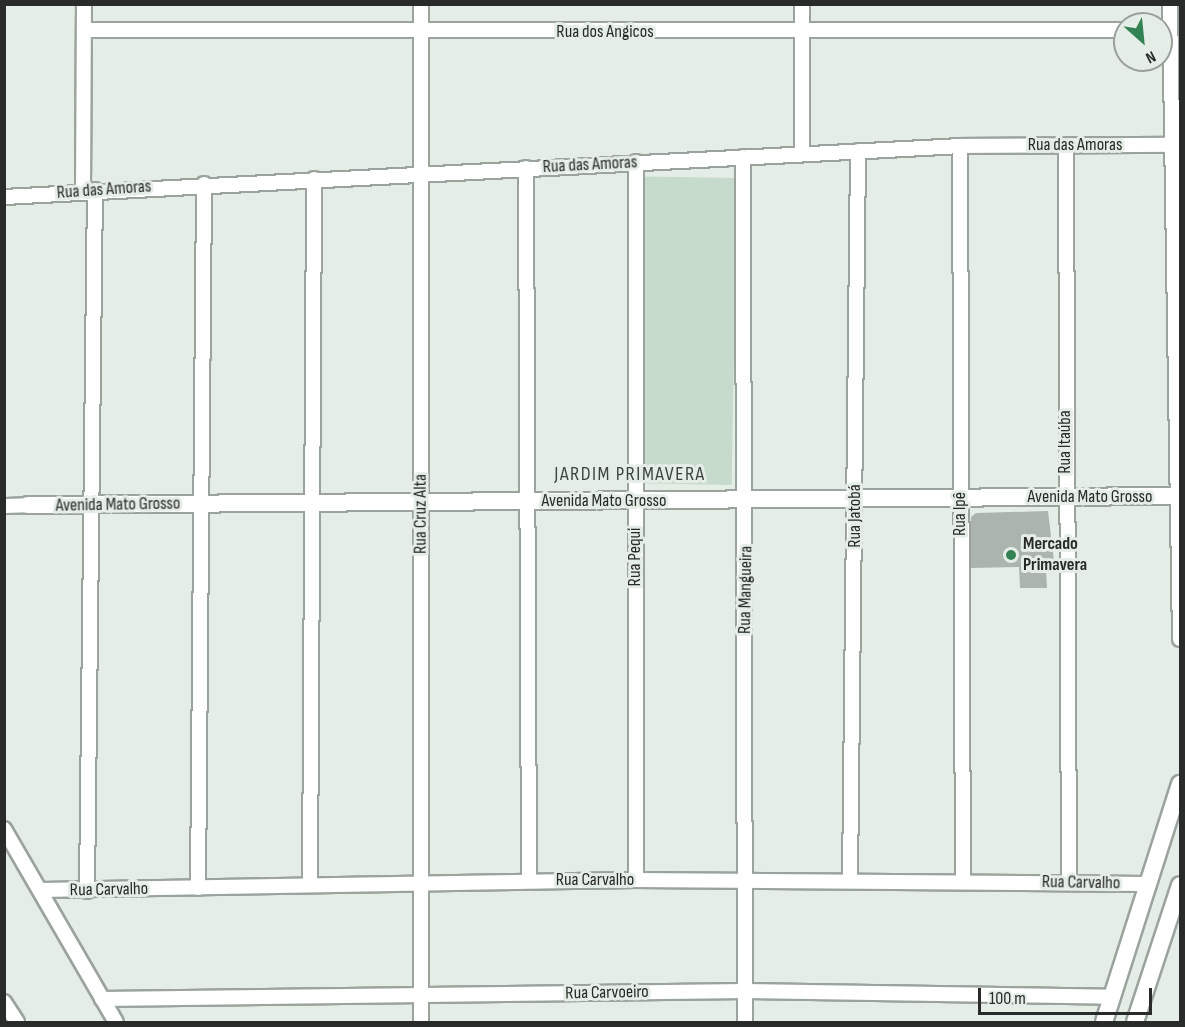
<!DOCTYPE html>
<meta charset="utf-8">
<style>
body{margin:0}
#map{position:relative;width:1185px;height:1027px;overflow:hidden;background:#e5ede7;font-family:"Sofia Sans Condensed",sans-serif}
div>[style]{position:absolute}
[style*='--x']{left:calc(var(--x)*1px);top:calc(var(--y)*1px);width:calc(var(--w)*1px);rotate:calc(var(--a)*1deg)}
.green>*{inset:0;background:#c6dbcc;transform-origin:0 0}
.building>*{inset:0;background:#acb4ae}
.roads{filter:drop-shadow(2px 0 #9ba39d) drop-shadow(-2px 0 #9ba39d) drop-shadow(0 2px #9ba39d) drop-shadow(0 -2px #9ba39d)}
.minor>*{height:14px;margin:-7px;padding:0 7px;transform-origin:7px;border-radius:7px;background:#fff}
.tertiary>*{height:16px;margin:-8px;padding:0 8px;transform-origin:8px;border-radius:8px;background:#fff}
.dots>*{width:16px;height:16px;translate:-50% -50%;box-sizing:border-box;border:3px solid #e5ede7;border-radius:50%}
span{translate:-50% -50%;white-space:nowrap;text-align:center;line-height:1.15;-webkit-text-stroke:6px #e5ede7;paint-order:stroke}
.street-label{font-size:18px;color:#282b29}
.poi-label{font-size:18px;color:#282b29;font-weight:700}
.left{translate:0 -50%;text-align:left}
.neighbourhood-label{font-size:20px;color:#3d443f;letter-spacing:1.5px}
.frame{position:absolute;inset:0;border:6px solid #282b29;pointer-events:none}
.north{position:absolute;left:1113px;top:12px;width:60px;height:60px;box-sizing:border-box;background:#e5ede7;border:2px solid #999f9b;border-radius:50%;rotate:153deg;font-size:16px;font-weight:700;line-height:24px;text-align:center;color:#282b29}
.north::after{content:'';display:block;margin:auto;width:21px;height:27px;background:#328253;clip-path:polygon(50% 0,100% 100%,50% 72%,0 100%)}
.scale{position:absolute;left:978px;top:988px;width:174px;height:27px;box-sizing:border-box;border:3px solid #282b29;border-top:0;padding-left:8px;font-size:18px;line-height:21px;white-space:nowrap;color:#282b29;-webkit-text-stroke:4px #e5ede7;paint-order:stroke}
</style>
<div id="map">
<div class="green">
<div style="left:737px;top:178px;width:307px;height:93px;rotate:91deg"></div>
</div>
<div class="building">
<div style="clip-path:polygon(1048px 511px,1055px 570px,1046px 570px,1047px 588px,1020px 588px,1019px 567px,971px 568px,971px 517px,976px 513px)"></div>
</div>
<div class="roads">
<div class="minor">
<div style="--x:1170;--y:4;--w:635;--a:89.1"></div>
<div style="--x:84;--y:30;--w:1041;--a:0"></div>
<div style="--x:960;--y:146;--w:735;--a:89.77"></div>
<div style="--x:1066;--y:146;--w:737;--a:89.77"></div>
<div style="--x:802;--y:154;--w:150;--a:-90"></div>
<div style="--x:743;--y:157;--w:865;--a:89.87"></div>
<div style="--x:526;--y:168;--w:713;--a:89.76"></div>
<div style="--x:83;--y:191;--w:187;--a:-89.7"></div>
<div style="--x:4;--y:197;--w:957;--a:-3.05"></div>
<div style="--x:960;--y:146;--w:215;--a:-0.3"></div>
<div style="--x:4;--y:506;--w:24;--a:-2"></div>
<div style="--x:4;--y:829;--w:223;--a:59.9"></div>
<div style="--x:636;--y:880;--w:718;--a:-90"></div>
<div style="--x:850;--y:880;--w:729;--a:-89.37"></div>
<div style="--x:310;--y:884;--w:705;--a:-89.67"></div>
<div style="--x:198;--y:888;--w:704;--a:-89.51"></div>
<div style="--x:40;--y:890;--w:596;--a:-0.96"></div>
<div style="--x:636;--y:880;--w:513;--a:0.45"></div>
<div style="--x:87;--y:891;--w:701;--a:-89.35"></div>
<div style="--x:102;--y:999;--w:644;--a:-0.71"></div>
<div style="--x:746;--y:991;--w:367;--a:0.9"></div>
<div style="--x:4;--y:1002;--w:24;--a:57"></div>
<div style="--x:421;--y:1022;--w:1018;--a:-90"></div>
</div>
<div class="tertiary">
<div style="--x:28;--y:505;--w:1152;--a:-0.45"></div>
<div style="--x:1104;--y:1022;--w:250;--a:-72.3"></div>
<div style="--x:1135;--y:1022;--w:144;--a:-71.8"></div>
</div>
</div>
<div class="dots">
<div style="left:1011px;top:555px;background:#328253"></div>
</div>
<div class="street-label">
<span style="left:605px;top:32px">Rua dos Angicos</span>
<span style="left:1075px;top:145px">Rua das Amoras</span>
<span style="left:590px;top:165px;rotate:-3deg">Rua das Amoras</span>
<span style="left:104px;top:190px;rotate:-4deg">Rua das Amoras</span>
<span style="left:1065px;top:442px;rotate:-90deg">Rua Itaúba</span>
<span style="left:1090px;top:497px">Avenida Mato Grosso</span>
<span style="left:604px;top:501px">Avenida Mato Grosso</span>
<span style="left:118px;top:505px;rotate:-1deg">Avenida Mato Grosso</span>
<span style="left:421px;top:514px;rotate:-90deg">Rua Cruz Alta</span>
<span style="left:960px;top:514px;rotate:-90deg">Rua Ipê</span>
<span style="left:855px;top:516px;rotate:-90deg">Rua Jatobá</span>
<span style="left:635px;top:557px;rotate:-90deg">Rua Pequi</span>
<span style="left:746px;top:590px;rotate:-89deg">Rua Mangueira</span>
<span style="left:595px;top:880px">Rua Carvalho</span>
<span style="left:1081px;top:883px;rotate:1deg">Rua Carvalho</span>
<span style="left:109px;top:890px;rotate:-1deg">Rua Carvalho</span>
<span style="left:607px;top:993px;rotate:-1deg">Rua Carvoeiro</span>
</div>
<div class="poi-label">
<span class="left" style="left:1023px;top:555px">Mercado<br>Primavera</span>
</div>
<div class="neighbourhood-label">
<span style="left:630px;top:474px">JARDIM PRIMAVERA</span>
</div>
<div class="frame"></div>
<div class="north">N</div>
<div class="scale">100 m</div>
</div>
